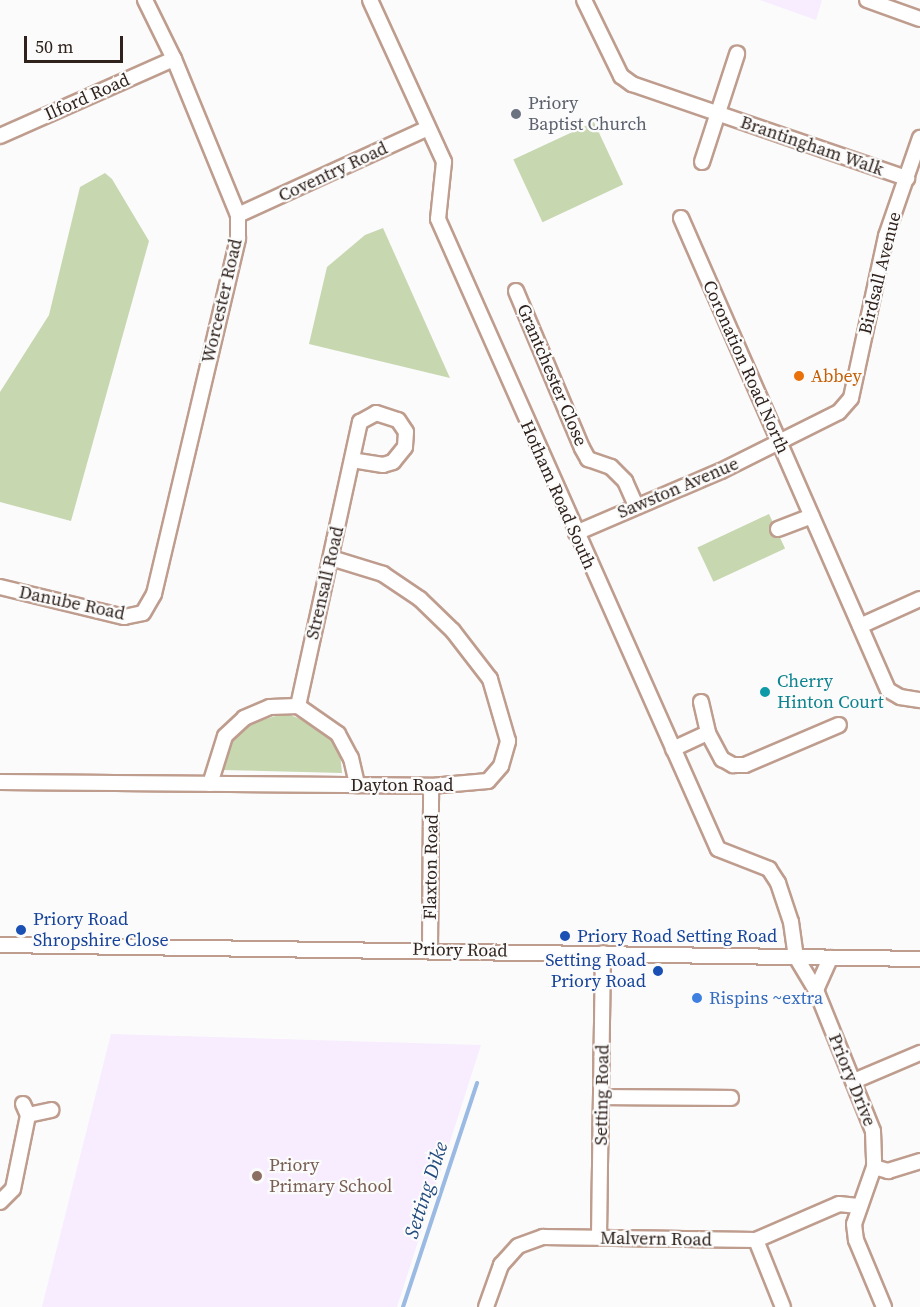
<!DOCTYPE html>
<style>
body{margin:0}
#map{position:relative;width:920px;height:1307px;overflow:hidden;background:#fbfbfb;font-family:"Source Serif 4",serif}
div>[style]{position:absolute}
[style*='--x']{left:calc(var(--x)*1px);top:calc(var(--y)*1px);width:calc(var(--w)*1px);rotate:calc(var(--a)*1deg)}
.education>*{inset:0;background:#f7edfe}
.green>*{inset:0;background:#c7d7b0;transform-origin:0 0}
.stream>*{height:4px;margin:-2px;padding:0 2px;transform-origin:2px;border-radius:2px;background:#9ab9e3}
.roads{filter:drop-shadow(2px 0 #bf9d8e) drop-shadow(-2px 0 #bf9d8e) drop-shadow(0 2px #bf9d8e) drop-shadow(0 -2px #bf9d8e)}
.minor>*{height:14px;margin:-7px;padding:0 7px;transform-origin:7px;border-radius:7px;background:#fff}
.dots>*{width:16px;height:16px;translate:-50% -50%;box-sizing:border-box;border:3px solid #fbfbfb;border-radius:50%}
span{translate:-50% -50%;white-space:nowrap;text-align:center;line-height:1.15;-webkit-text-stroke:4.5px #fbfbfb;paint-order:stroke}
.street-label{font-size:18px;color:#2f221c}
.worship-label{font-size:18px;color:#5b616d}
.left{translate:0 -50%;text-align:left}
.food-label{font-size:18px;color:#c56008}
.culture-label{font-size:18px;color:#0d838f}
.transit-label{font-size:18px;color:#164399}
.right{translate:-100% -50%;text-align:right}
.shop-label{font-size:18px;color:#366cbe}
.education-label{font-size:18px;color:#785e54}
.water-label{font-size:20px;color:#214a7d;font-style:italic}
.scale{position:absolute;left:24px;top:36px;width:99px;height:27px;box-sizing:border-box;border:3px solid #2f221c;border-top:0;padding-left:8px;font-size:18px;line-height:21px;white-space:nowrap;color:#2f221c;-webkit-text-stroke:4px #fbfbfb;paint-order:stroke}
</style>
<div id="map">
<div class="education">
<div style="clip-path:polygon(760px 0,822px 0,816px 20px)"></div>
<div style="clip-path:polygon(111px 1034px,481px 1045px,397px 1307px,42px 1307px)"></div>
</div>
<div class="green">
<div style="left:594px;top:122px;width:69px;height:89px;rotate:65deg"></div>
<div style="clip-path:polygon(105px 173px,112px 179px,149px 241px,71px 521px,0 502px,0 392px,49px 315px,80px 187px)"></div>
<div style="clip-path:polygon(383px 228px,450px 378px,309px 344px,327px 267px,365px 235px)"></div>
<div style="left:769px;top:514px;width:38px;height:79px;rotate:65deg"></div>
<div style="clip-path:polygon(285px 713px,316px 725px,330px 738px,340px 753px,342px 773px,222px 770px,225px 750px,238px 733px,253px 723px)"></div>
</div>
<div class="stream">
<div style="--x:403;--y:1307;--w:236;--a:-71.7"></div>
</div>
<div class="roads">
<div class="minor">
<div style="--x:370;--y:0;--w:178;--a:65.4"></div>
<div style="--x:444;--y:162;--w:57;--a:96"></div>
<div style="--x:438;--y:219;--w:689;--a:66.04"></div>
<div style="--x:718;--y:849;--w:55;--a:21.4"></div>
<div style="--x:769;--y:869;--w:17;--a:57"></div>
<div style="--x:778;--y:883;--w:41;--a:71.6"></div>
<div style="--x:791;--y:922;--w:35;--a:82"></div>
<div style="--x:796;--y:957;--w:39;--a:59"></div>
<div style="--x:816;--y:990;--w:152;--a:68"></div>
<div style="--x:873;--y:1131;--w:36;--a:88"></div>
<div style="--x:874;--y:1167;--w:60;--a:109.3"></div>
<div style="--x:854;--y:1224;--w:16;--a:83"></div>
<div style="--x:856;--y:1240;--w:73;--a:67.3"></div>
<div style="--x:584;--y:0;--w:85;--a:64"></div>
<div style="--x:621;--y:76;--w:14;--a:36"></div>
<div style="--x:632;--y:84;--w:291;--a:18.9"></div>
<div style="--x:867;--y:0;--w:56;--a:19.7"></div>
<div style="--x:0;--y:136;--w:190;--a:-23.9"></div>
<div style="--x:702;--y:162;--w:114;--a:-72"></div>
<div style="--x:238;--y:215;--w:209;--a:-24.6"></div>
<div style="--x:681;--y:218;--w:515;--a:66.32"></div>
<div style="--x:888;--y:690;--w:14;--a:30"></div>
<div style="--x:900;--y:697;--w:20;--a:9"></div>
<div style="--x:516;--y:291;--w:170;--a:67.2"></div>
<div style="--x:582;--y:448;--w:13;--a:61"></div>
<div style="--x:588;--y:459;--w:24;--a:19"></div>
<div style="--x:611;--y:467;--w:20;--a:45"></div>
<div style="--x:625;--y:481;--w:27;--a:66"></div>
<div style="--x:778;--y:529;--w:36;--a:-21"></div>
<div style="--x:576;--y:533;--w:158;--a:-23.2"></div>
<div style="--x:721;--y:471;--w:132;--a:-26.6"></div>
<div style="--x:839;--y:412;--w:18;--a:-49"></div>
<div style="--x:851;--y:398;--w:166;--a:-77.8"></div>
<div style="--x:886;--y:236;--w:104;--a:-70.9"></div>
<div style="--x:0;--y:587;--w:128;--a:13.6"></div>
<div style="--x:124;--y:617;--w:19;--a:-12"></div>
<div style="--x:143;--y:613;--w:22;--a:-60"></div>
<div style="--x:154;--y:594;--w:366;--a:-76.7"></div>
<div style="--x:238;--y:238;--w:23;--a:-90"></div>
<div style="--x:238;--y:215;--w:169;--a:-112.3"></div>
<div style="--x:174;--y:59;--w:66;--a:-116.2"></div>
<div style="--x:860;--y:626;--w:66;--a:-24.2"></div>
<div style="--x:701;--y:702;--w:32;--a:77"></div>
<div style="--x:708;--y:733;--w:30;--a:62"></div>
<div style="--x:722;--y:759;--w:13;--a:29"></div>
<div style="--x:733;--y:765;--w:12;--a:0"></div>
<div style="--x:745;--y:765;--w:102;--a:-23.1"></div>
<div style="--x:298;--y:706;--w:291;--a:-77.7"></div>
<div style="--x:360;--y:422;--w:18;--a:-29"></div>
<div style="--x:376;--y:413;--w:23;--a:18"></div>
<div style="--x:398;--y:420;--w:14;--a:56"></div>
<div style="--x:406;--y:432;--w:15;--a:94"></div>
<div style="--x:405;--y:447;--w:19;--a:129"></div>
<div style="--x:393;--y:462;--w:10;--a:163"></div>
<div style="--x:383;--y:465;--w:31;--a:-171"></div>
<div style="--x:673;--y:749;--w:38;--a:-25"></div>
<div style="--x:0;--y:782;--w:431;--a:0.5"></div>
<div style="--x:431;--y:786;--w:57;--a:-5"></div>
<div style="--x:488;--y:781;--w:20;--a:-49"></div>
<div style="--x:501;--y:766;--w:26;--a:-74"></div>
<div style="--x:508;--y:741;--w:65;--a:-106.2"></div>
<div style="--x:490;--y:679;--w:61;--a:-127.6"></div>
<div style="--x:453;--y:631;--w:46;--a:-135.9"></div>
<div style="--x:420;--y:599;--w:45;--a:-146"></div>
<div style="--x:383;--y:574;--w:54;--a:-162.9"></div>
<div style="--x:210;--y:784;--w:50;--a:-72.6"></div>
<div style="--x:225;--y:736;--w:26;--a:-43"></div>
<div style="--x:244;--y:718;--w:28;--a:-23"></div>
<div style="--x:270;--y:707;--w:28;--a:-2"></div>
<div style="--x:298;--y:706;--w:49;--a:35"></div>
<div style="--x:338;--y:734;--w:27;--a:62"></div>
<div style="--x:351;--y:758;--w:28;--a:77"></div>
<div style="--x:0;--y:945;--w:920;--a:0.87"></div>
<div style="--x:430;--y:949;--w:163;--a:-89.6"></div>
<div style="--x:816;--y:990;--w:35;--a:-66"></div>
<div style="--x:854;--y:1081;--w:72;--a:-23"></div>
<div style="--x:602;--y:1097;--w:129;--a:0.4"></div>
<div style="--x:23;--y:1104;--w:12;--a:66"></div>
<div style="--x:28;--y:1115;--w:24;--a:-12"></div>
<div style="--x:874;--y:1167;--w:15;--a:16"></div>
<div style="--x:888;--y:1171;--w:34;--a:-17"></div>
<div style="--x:0;--y:1202;--w:18;--a:-45"></div>
<div style="--x:13;--y:1189;--w:76;--a:-78.5"></div>
<div style="--x:599;--y:1237;--w:284;--a:-89.2"></div>
<div style="--x:756;--y:1240;--w:72;--a:68.1"></div>
<div style="--x:486;--y:1307;--w:45;--a:-70.3"></div>
<div style="--x:501;--y:1265;--w:25;--a:-48"></div>
<div style="--x:518;--y:1246;--w:27;--a:-20"></div>
<div style="--x:543;--y:1237;--w:213;--a:0.8"></div>
<div style="--x:756;--y:1240;--w:90;--a:-23.4"></div>
<div style="--x:839;--y:1204;--w:19;--a:6"></div>
</div>
</div>
<div class="dots">
<div style="left:516px;top:114px;background:#6b7280"></div>
<div style="left:799px;top:376px;background:#e8710a"></div>
<div style="left:765px;top:692px;background:#0f9aa8"></div>
<div style="left:21px;top:930px;background:#1a4fb4"></div>
<div style="left:565px;top:936px;background:#1a4fb4"></div>
<div style="left:658px;top:971px;background:#1a4fb4"></div>
<div style="left:697px;top:998px;background:#3f7fe0"></div>
<div style="left:257px;top:1176px;background:#8d6e63"></div>
</div>
<div class="street-label">
<span style="left:87px;top:97px;rotate:-24deg">Ilford Road</span>
<span style="left:812px;top:146px;rotate:19deg">Brantingham Walk</span>
<span style="left:333px;top:172px;rotate:-25deg">Coventry Road</span>
<span style="left:880px;top:273px;rotate:-76deg">Birdsall Avenue</span>
<span style="left:222px;top:301px;rotate:-77deg">Worcester Road</span>
<span style="left:746px;top:367px;rotate:66deg">Coronation Road North</span>
<span style="left:552px;top:375px;rotate:67deg">Grantchester Close</span>
<span style="left:678px;top:488px;rotate:-23deg">Sawston Avenue</span>
<span style="left:558px;top:495px;rotate:66deg">Hotham Road South</span>
<span style="left:325px;top:583px;rotate:-77deg">Strensall Road</span>
<span style="left:72px;top:603px;rotate:12deg">Danube Road</span>
<span style="left:402px;top:785px">Dayton Road</span>
<span style="left:431px;top:867px;rotate:-89deg">Flaxton Road</span>
<span style="left:460px;top:950px;rotate:1deg">Priory Road</span>
<span style="left:852px;top:1080px;rotate:68deg">Priory Drive</span>
<span style="left:602px;top:1095px;rotate:-89deg">Setting Road</span>
<span style="left:656px;top:1239px;rotate:1deg">Malvern Road</span>
</div>
<div class="worship-label">
<span class="left" style="left:528px;top:114px">Priory<br>Baptist Church</span>
</div>
<div class="food-label">
<span class="left" style="left:811px;top:376px">Abbey</span>
</div>
<div class="culture-label">
<span class="left" style="left:777px;top:692px">Cherry<br>Hinton Court</span>
</div>
<div class="transit-label">
<span class="left" style="left:33px;top:930px">Priory Road<br>Shropshire Close</span>
<span class="left" style="left:577px;top:936px">Priory Road Setting Road</span>
<span class="right" style="left:646px;top:971px">Setting Road<br>Priory Road</span>
</div>
<div class="shop-label">
<span class="left" style="left:709px;top:998px">Rispins ~extra</span>
</div>
<div class="education-label">
<span class="left" style="left:269px;top:1176px">Priory<br>Primary School</span>
</div>
<div class="water-label">
<span style="left:426px;top:1190px;rotate:-72deg">Setting Dike</span>
</div>
<div class="scale">50 m</div>
</div>
